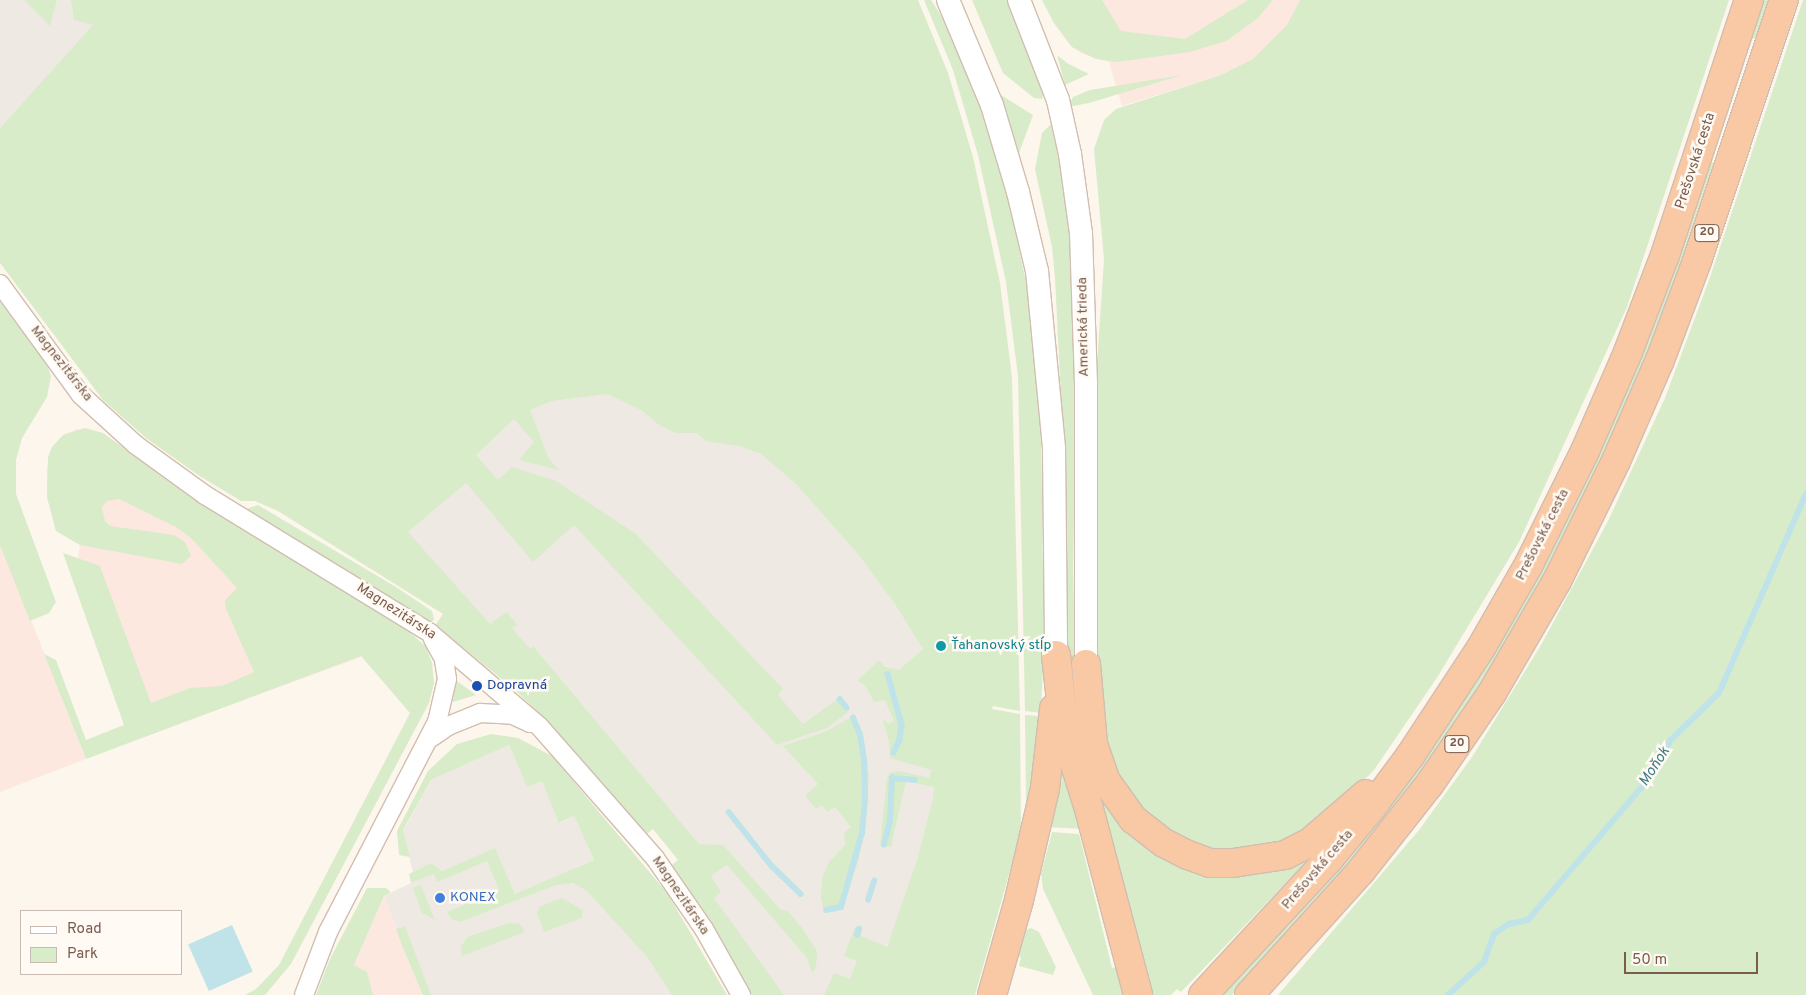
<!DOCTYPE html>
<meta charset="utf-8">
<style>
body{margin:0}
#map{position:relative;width:1806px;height:995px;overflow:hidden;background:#fdf6ec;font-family:Overpass,sans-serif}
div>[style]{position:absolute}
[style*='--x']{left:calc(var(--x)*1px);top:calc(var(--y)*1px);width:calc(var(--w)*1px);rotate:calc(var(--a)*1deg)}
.commercial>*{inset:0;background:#fde8e0}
.industrial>*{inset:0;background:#efe9e4}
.green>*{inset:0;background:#d8ecc9}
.water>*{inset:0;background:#bfe3e8;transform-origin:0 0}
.stream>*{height:5.5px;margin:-2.75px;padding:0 2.75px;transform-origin:2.75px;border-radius:2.75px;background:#bfe3e8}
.roads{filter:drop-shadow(1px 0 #d1beb0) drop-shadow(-1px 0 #d1beb0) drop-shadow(0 1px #d1beb0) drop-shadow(0 -1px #d1beb0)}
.minor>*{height:18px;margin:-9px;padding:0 9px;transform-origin:9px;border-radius:9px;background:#fff}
.tertiary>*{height:22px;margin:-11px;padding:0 11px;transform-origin:11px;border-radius:11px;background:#fff}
.trunk>*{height:28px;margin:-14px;padding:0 14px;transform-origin:14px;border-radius:14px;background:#f9c8a4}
.dots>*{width:14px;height:14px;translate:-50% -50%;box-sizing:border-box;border:2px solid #fffaf3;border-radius:50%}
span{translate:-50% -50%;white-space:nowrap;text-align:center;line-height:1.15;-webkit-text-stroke:5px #fffaf3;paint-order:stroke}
.shield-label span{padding:1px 4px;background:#fffaf3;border:1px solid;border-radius:4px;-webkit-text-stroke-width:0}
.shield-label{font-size:12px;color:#7a5c4d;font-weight:700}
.street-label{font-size:14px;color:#7a5c4d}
.culture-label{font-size:14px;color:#0d838f}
.left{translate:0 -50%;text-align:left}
.transit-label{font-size:14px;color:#164399}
.shop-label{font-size:14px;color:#366cbe}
.water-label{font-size:15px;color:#437c86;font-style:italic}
.legend{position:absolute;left:20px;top:910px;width:162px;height:65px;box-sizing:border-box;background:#fffaf3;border:1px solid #cabbb1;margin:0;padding:6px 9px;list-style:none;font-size:15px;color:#7a5c4d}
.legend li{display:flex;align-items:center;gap:10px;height:25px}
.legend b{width:25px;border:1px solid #cabbb1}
.scale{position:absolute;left:1624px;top:952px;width:134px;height:22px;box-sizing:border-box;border:2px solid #7a5c4d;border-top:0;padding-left:6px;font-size:15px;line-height:18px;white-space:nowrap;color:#7a5c4d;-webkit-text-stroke:4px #fffaf3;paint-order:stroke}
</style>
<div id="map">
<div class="commercial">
<div style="clip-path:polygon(1042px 0,1304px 0,1298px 12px,1265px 52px,1248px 62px,1221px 75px,1122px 106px,1109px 62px,1083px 54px,1072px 47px,1054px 23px)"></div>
<div style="clip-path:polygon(77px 429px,103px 433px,402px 642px,154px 733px,78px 558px,80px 545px,56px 531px,47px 497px,47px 470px,52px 447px,63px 435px)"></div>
<div style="clip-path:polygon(1px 544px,86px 759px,0 792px,0 545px)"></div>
<div style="clip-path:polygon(384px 896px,423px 995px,341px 995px)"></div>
</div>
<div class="industrial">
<div style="clip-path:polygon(0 0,117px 0,0 128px)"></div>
<div style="clip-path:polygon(543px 361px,750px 420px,989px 715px,865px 995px,766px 995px,714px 905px,642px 812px,367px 533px)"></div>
<div style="clip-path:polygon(509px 745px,527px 787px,542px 780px,560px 823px,574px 816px,594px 860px,575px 868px,679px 995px,423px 995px,384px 896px,415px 881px,403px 831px,431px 780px)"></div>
</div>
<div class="green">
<div style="clip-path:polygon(24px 0,57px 0,50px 26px)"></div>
<div style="clip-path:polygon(71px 0,918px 0,948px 73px,973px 157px,1000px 283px,1012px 377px,1020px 711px,993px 706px,992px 709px,1020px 714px,1021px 831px,975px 995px,824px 995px,834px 973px,850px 979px,857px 961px,844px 956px,855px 927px,862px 930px,861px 936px,887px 947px,918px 857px,933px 798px,934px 787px,906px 781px,891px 847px,880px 845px,887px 778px,890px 773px,900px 771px,929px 778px,931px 770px,890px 758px,889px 741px,883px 721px,885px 720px,888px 724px,894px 721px,885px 700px,874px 702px,865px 685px,857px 681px,879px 660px,885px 667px,899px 670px,923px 649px,895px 604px,858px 554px,796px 484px,761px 454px,739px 446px,705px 441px,697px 433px,675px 433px,659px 425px,641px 410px,607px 394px,551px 401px,530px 410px,549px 459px,559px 470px,519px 460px,534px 442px,514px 419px,476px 455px,498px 480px,512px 467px,556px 481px,636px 534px,783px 689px,778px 695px,803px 724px,839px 698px,848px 712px,827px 728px,777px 745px,574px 525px,533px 562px,466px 483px,408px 532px,490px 624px,507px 612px,517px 625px,512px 628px,530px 649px,533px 646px,699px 844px,723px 845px,780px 909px,788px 911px,802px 928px,817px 951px,816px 968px,812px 973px,807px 958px,727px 865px,711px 876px,721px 892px,714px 898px,784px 995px,752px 995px,702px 909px,672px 865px,678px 860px,653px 829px,647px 834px,552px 726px,512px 687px,435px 626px,443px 614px,278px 511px,255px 501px,241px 501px,198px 475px,146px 438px,103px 400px,0 263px,0 128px,93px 25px,74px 20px)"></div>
<div style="clip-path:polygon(924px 0,931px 0,956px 39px,975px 91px,1010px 206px,1031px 306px,1041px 420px,1044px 641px,1041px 713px,1025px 711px,1018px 376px,1006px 282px,978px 155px,953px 70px)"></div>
<div style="clip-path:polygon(972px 0,1010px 0,1044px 90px,1042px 99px,1034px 98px,1003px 73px)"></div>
<div style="clip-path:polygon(1042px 0,1102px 0,1121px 31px,1185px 39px,1248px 0,1273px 0,1257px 19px,1226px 41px,1190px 52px,1117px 62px,1096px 59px,1072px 47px,1054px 23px)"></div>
<div style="clip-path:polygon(1300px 0,1729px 0,1627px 307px,1519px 542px,1438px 676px,1374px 770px,1321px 824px,1264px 851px,1200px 850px,1152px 823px,1110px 765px,1098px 708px,1095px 591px,1097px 364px,1104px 259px,1094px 149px,1104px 120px,1116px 109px,1221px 75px,1253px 59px,1287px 25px)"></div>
<div style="clip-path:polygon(1761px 0,1771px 0,1759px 35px,1753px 39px,1750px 36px)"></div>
<div style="clip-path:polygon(1803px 0,1806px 0,1806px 995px,1278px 995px,1419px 830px,1472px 757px,1541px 645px,1608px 521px,1665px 398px,1708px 283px)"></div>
<div style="clip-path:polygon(1057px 55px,1067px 63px,1089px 74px,1065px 85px)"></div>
<div style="clip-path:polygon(1182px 75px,1089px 103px,1073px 106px,1070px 103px,1073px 97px,1090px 90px)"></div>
<div style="clip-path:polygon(1001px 95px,1033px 115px,1019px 153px)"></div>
<div style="clip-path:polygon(1051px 124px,1069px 207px,1076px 411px,1073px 570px,1077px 708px,1071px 709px,1066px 663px,1062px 416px,1055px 278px,1052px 247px,1035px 169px,1042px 133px)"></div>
<div style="clip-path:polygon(1712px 161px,1715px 167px,1642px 373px,1601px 465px,1524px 615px,1447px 737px,1393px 810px,1302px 920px,1232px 995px,1221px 995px,1297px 915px,1360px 839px,1438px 733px,1707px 162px)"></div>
<div style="clip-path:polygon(0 302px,47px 365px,51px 376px,47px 397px,22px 438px,16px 460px,16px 494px,56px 602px,49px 613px,30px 621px,0 545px)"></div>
<div style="clip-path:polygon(85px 428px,103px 433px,168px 481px,401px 624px,426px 647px,432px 663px,434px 683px,429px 703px,291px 964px,265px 995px,245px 995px,256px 989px,279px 965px,410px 713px,361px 656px,86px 759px,44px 654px,56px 660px,86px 740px,124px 725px,63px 553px,100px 566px,151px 703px,190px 688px,222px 686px,254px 672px,226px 609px,225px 600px,237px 588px,191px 538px,176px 527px,119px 499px,107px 501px,102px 507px,105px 521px,110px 526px,174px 535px,185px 542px,191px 556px,182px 564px,80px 545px,56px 531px,47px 497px,48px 457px,52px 447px,63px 435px)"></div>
<div style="clip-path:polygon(258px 505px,396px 587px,432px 611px,434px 619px,431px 623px,246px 509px)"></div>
<div style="clip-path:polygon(454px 679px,476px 695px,453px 702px)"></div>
<div style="clip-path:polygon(855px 715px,864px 743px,869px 776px,865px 827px,858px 862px,842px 909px,830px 912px,824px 911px,821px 897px,822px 878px,829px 862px,845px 845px,844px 833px,851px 827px,835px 807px,827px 812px,822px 805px,816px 809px,805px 796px,818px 784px,783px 746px,827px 731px)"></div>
<div style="clip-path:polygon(1025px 715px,1041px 716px,1026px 831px,1026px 801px)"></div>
<div style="clip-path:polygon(491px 734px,518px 738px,552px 756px,667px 893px,727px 995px,672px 995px,647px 957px,587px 891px,573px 883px,556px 885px,460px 922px,451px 919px,447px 912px,499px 890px,487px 861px,437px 882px,434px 874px,411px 883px,409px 874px,431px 863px,442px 871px,495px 848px,515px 894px,594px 860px,574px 816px,559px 823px,542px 781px,527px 787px,509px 745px,431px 780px,403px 830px,410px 857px,399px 855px,397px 831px,428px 771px,457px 744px)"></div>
<div style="clip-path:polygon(1059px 749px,1083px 829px,1048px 827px)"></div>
<div style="clip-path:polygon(1093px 773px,1188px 867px,1328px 839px,1181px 992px,1177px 989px,1171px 995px,1093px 995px,1043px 889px,1041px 874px,1052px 832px,1079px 834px,1112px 968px,1142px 960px)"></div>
<div style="clip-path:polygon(421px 885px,435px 920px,422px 913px,413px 888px)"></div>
<div style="clip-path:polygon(367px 888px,386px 888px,391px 892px,384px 896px,354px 965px,367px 972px,373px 995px,316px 995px,330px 959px)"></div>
<div style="clip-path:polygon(562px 898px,583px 910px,582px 918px,544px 932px,537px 913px,539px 907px)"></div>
<div style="clip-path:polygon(509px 923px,520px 924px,525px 932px,462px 956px,461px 947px,467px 937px)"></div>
<div style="clip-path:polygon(405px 926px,426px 982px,431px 995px,423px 995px,403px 948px,396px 929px)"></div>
<div style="clip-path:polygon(1031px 928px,1039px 932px,1056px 967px,1053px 975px,1019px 966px,1021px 957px,1014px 955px,1024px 931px)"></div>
</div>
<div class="water">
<div style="left:232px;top:925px;width:51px;height:48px;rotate:66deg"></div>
</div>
<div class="stream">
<div style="--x:888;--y:674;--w:53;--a:74.6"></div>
<div style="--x:902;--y:725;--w:15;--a:98"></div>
<div style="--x:900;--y:740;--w:14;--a:115"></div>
<div style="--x:840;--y:699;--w:11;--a:52"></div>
<div style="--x:729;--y:812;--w:69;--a:51.5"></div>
<div style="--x:772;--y:866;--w:40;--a:44"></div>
<div style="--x:884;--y:845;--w:25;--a:-76"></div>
<div style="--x:890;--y:821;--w:43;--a:-87.3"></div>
<div style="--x:892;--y:778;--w:23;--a:5"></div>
<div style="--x:868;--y:900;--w:20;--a:-72"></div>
<div style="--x:826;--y:910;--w:15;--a:-11"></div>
<div style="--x:841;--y:907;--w:77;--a:-74.2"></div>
<div style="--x:862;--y:833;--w:33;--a:-85"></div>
<div style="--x:865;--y:800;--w:40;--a:-91.4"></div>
<div style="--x:864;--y:760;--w:25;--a:-99"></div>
<div style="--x:860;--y:735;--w:18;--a:-112"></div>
<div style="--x:857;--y:935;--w:6;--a:-72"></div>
<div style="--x:1448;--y:995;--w:49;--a:-42.5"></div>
<div style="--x:1484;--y:962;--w:30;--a:-70"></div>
<div style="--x:1494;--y:934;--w:18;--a:-34"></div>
<div style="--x:1509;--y:924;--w:19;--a:-12"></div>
<div style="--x:1528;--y:920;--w:194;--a:-49.4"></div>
<div style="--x:1654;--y:773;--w:37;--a:-63"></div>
<div style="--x:1671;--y:740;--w:67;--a:-44.4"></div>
<div style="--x:1719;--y:693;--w:217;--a:-66.4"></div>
</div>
<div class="roads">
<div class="minor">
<div style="--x:0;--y:284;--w:137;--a:53.9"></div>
<div style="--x:81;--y:395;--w:74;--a:42.3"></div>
<div style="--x:136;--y:445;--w:85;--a:35.9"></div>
<div style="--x:205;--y:495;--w:264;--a:31.5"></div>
<div style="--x:430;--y:633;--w:143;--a:40.5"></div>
<div style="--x:539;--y:726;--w:176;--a:48.7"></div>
<div style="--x:655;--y:858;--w:86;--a:55.4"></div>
<div style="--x:704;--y:929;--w:76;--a:60.7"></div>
<div style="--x:429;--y:739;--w:23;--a:-34"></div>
<div style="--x:448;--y:726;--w:35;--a:-22"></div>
<div style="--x:480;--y:713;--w:33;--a:3"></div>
<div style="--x:513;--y:715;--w:19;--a:25"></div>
<div style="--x:304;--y:995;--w:67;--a:-69.1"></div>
<div style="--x:328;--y:932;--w:237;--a:-62.6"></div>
<div style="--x:437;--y:722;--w:44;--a:-76.9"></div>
<div style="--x:447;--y:679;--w:20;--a:-99"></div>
<div style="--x:444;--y:659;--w:23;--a:-119"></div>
</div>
<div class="tertiary">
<div style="--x:948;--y:0;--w:114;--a:67.3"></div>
<div style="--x:992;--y:105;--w:91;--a:73.4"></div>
<div style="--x:1018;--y:192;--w:81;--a:76.5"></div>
<div style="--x:1037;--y:271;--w:179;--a:84.5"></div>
<div style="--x:1054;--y:449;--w:206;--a:89.4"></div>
<div style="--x:1019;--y:0;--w:107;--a:68.7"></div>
<div style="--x:1058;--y:100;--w:55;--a:77.5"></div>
<div style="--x:1070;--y:154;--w:80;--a:82.1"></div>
<div style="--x:1081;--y:233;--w:151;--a:88.1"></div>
<div style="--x:1086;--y:384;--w:280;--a:90"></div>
</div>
<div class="trunk">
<div style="--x:1056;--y:655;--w:55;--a:83.8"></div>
<div style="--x:1062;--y:710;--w:52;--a:76.8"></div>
<div style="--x:1074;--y:761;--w:50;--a:72.6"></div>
<div style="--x:1089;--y:809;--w:192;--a:75.2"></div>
<div style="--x:1086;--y:664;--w:80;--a:85"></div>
<div style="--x:1093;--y:744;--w:39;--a:71"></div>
<div style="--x:1106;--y:781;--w:47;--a:54.6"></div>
<div style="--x:1133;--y:819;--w:39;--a:38"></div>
<div style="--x:1164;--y:843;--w:27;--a:27"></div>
<div style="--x:1188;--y:855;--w:23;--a:20"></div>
<div style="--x:1210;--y:863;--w:23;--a:0"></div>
<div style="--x:1233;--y:863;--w:53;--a:-8.7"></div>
<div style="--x:1285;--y:855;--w:27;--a:-27"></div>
<div style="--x:1309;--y:843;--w:75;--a:-40.7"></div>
<div style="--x:992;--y:995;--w:99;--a:-74.1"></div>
<div style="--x:1019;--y:900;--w:115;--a:-76.9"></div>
<div style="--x:1045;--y:788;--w:80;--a:-83.5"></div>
<div style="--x:1203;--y:995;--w:185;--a:-47.2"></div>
<div style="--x:1329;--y:859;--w:67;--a:-50.4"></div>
<div style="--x:1372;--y:807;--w:64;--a:-53.3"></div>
<div style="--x:1410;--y:756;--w:129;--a:-56.7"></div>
<div style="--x:1481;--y:648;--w:95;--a:-60.2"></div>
<div style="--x:1528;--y:566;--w:128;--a:-63.6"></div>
<div style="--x:1585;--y:451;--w:108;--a:-66.5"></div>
<div style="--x:1628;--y:352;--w:104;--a:-69.1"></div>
<div style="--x:1665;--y:255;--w:268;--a:-71.8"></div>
<div style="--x:1249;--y:995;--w:167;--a:-47.9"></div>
<div style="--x:1361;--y:871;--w:110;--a:-51.7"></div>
<div style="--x:1429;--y:785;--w:112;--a:-55.6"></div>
<div style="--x:1492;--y:693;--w:129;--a:-59.9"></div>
<div style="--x:1557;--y:581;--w:134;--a:-63.8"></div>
<div style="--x:1616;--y:461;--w:110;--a:-66.5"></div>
<div style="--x:1660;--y:360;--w:106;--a:-69.5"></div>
<div style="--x:1697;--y:261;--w:275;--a:-71.6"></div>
</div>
</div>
<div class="dots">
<div style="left:941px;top:646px;background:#0f9aa8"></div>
<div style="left:477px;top:686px;background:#1a4fb4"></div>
<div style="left:440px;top:898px;background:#3f7fe0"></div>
</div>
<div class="shield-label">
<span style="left:1707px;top:233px">20</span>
<span style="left:1457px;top:744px">20</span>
</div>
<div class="street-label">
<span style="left:1696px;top:161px;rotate:-72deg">Prešovská cesta</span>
<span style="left:1084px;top:327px;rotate:-91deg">Americká trieda</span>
<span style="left:61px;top:364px;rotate:52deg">Magnezitárska</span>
<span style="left:1543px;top:535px;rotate:-63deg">Prešovská cesta</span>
<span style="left:396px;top:612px;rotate:33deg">Magnezitárska</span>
<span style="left:1318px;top:870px;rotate:-49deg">Prešovská cesta</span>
<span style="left:680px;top:896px;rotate:56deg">Magnezitárska</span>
</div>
<div class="culture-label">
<span class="left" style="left:951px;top:646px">Ťahanovský stĺp</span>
</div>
<div class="transit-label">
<span class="left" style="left:487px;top:686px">Dopravná</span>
</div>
<div class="shop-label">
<span class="left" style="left:450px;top:898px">KONEX</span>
</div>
<div class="water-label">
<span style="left:1655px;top:767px;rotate:-57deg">Moňok</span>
</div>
<ul class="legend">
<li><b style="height:6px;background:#fff"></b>Road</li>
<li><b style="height:14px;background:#d8ecc9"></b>Park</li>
</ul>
<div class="scale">50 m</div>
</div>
